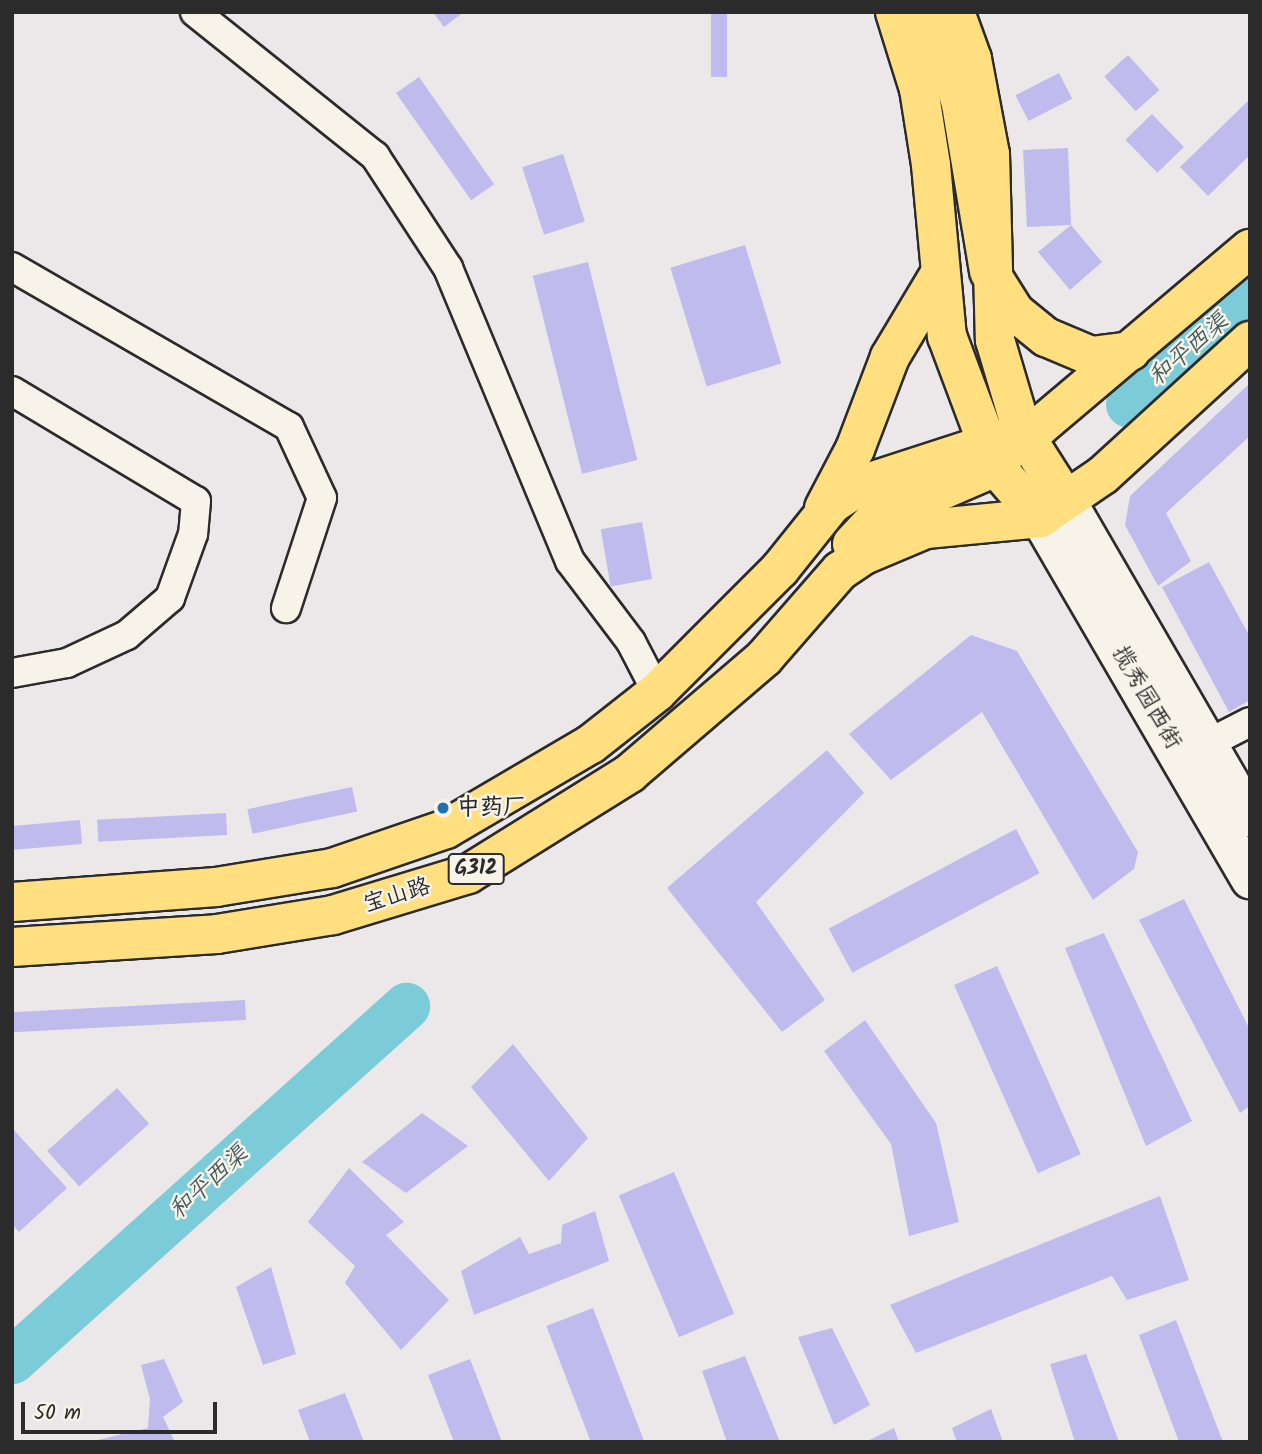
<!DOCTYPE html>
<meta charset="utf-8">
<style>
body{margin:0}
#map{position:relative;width:1262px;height:1454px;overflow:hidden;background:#ece8e9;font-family:Kalam,"LXGW WenKai TC",sans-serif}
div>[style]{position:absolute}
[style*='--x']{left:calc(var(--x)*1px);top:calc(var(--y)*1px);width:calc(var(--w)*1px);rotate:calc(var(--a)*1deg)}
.river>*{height:47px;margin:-23.5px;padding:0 23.5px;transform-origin:23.5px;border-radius:23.5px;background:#7ccbd8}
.building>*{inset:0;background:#c0bbed;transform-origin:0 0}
.roads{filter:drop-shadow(2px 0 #2b2b2b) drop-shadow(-2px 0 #2b2b2b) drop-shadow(0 2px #2b2b2b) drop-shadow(0 -2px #2b2b2b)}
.street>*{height:28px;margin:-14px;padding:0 14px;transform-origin:14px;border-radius:14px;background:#f7f3e8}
.secondary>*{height:38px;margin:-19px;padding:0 19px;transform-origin:19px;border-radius:19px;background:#f7f3e8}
.primary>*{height:38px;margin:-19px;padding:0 19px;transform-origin:19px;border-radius:19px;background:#ffdf80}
.highway>*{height:38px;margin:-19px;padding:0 19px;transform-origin:19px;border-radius:19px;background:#ffdf80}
.dots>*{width:19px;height:19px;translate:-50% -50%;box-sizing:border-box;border:4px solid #f7f3e8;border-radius:50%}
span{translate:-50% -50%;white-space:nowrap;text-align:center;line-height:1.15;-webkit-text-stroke:5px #f7f3e8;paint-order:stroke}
.shield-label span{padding:2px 5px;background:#f7f3e8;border:2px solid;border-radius:5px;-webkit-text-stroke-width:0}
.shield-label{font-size:21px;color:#2b2b2b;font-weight:700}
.street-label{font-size:23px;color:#2b2b2b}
.poi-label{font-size:23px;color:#2b2b2b;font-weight:700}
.left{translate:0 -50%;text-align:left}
.water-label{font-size:24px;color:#435b5f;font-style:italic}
.frame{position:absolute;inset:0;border:14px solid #2b2b2b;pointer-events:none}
.scale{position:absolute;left:21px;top:1402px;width:196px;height:32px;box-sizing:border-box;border:4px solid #2b2b2b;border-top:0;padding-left:9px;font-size:21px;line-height:24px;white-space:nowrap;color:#2b2b2b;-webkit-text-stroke:5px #f7f3e8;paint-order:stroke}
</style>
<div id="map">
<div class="river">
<div style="--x:1129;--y:404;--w:162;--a:-41.5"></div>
<div style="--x:12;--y:1360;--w:530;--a:-41.94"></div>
</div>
<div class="building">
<div style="clip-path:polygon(433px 12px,464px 12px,444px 27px)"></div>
<div style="left:711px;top:12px;width:16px;height:65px"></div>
<div style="left:1128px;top:55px;width:47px;height:32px;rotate:48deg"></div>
<div style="left:1059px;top:73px;width:29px;height:49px;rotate:63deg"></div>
<div style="left:419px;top:77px;width:131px;height:28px;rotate:55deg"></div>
<div style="clip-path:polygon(1250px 99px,1250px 155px,1208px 196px,1180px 167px)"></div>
<div style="left:1152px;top:114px;width:46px;height:37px;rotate:46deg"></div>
<div style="clip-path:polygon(1068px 148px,1071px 225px,1102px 262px,1070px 290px,1038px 252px,1071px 225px,1027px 227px,1023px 150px)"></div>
<div style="left:563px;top:154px;width:71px;height:43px;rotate:72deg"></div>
<div style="left:745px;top:245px;width:124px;height:78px;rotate:73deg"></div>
<div style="left:588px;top:262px;width:204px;height:57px;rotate:76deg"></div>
<div style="clip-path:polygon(1250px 383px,1250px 436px,1166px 513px,1191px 561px,1158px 586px,1125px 525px,1130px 496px)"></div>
<div style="left:642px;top:522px;width:58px;height:42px;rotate:80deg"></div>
<div style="clip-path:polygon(1209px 562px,1250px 637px,1250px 700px,1229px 712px,1162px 587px)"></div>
<div style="clip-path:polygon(971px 635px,1017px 651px,1138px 852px,1134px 869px,1093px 900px,982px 712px,891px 780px,849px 734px)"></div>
<div style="clip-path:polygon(827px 750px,864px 793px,756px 902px,825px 1000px,782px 1032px,667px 888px)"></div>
<div style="left:352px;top:787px;width:25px;height:107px;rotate:78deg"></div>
<div style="left:226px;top:813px;width:22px;height:129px;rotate:87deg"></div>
<div style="left:80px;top:820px;width:24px;height:68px;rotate:85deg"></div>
<div style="left:1016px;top:829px;width:50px;height:212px;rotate:62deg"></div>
<div style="clip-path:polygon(1184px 899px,1250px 1030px,1250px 1106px,1240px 1113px,1139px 920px)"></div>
<div style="clip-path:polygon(1104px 933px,1192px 1121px,1146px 1146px,1065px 948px)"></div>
<div style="left:997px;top:966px;width:206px;height:47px;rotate:66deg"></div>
<div style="left:245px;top:1000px;width:20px;height:234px;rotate:87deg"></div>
<div style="clip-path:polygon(865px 1020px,936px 1123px,959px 1222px,909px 1236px,891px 1144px,824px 1051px)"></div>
<div style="clip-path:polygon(513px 1044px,588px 1138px,549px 1181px,471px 1087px)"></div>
<div style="left:117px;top:1088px;width:48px;height:94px;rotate:48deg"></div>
<div style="clip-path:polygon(422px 1113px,468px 1146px,406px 1193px,362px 1162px)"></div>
<div style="clip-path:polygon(12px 1128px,67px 1188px,19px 1232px,12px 1224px)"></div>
<div style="clip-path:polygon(349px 1168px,404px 1222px,386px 1235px,449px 1300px,401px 1350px,345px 1283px,355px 1266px,308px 1222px)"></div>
<div style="left:674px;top:1172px;width:154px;height:60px;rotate:67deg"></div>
<div style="clip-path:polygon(1160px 1196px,1189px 1280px,1127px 1300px,1112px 1276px,916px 1353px,890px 1305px)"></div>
<div style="clip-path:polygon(595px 1211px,609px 1261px,474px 1315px,461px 1271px,520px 1237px,529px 1254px,561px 1243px,562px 1225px)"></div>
<div style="clip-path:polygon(271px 1267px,296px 1354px,263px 1365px,236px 1287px)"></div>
<div style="left:593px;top:1308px;width:143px;height:50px;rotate:69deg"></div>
<div style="clip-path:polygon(1176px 1320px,1223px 1442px,1179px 1442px,1139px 1335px)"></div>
<div style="clip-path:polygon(832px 1328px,870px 1405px,834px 1425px,798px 1337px)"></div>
<div style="clip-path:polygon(1086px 1354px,1119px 1442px,1075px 1442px,1050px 1364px)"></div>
<div style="clip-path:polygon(745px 1356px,780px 1442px,727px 1442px,702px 1371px)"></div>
<div style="clip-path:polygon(164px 1359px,183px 1402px,163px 1417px,175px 1442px,89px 1442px,148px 1428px,150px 1399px,141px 1365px)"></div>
<div style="clip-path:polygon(470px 1359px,502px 1442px,454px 1442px,428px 1375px)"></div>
<div style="clip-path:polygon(345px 1393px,364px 1442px,310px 1442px,298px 1410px)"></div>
<div style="clip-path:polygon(991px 1409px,1003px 1442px,957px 1442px,952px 1428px)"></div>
<div style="clip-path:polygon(894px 1428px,899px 1442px,865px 1442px)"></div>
</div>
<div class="roads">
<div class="street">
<div style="--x:195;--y:12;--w:231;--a:38.7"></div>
<div style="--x:375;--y:156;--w:134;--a:56.9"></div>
<div style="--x:448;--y:268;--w:317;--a:67.4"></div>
<div style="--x:570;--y:561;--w:101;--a:53"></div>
<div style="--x:631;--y:642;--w:56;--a:62.5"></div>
<div style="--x:12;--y:267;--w:320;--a:30"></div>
<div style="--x:289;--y:427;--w:78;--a:65.1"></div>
<div style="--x:322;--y:498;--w:116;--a:108.1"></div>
<div style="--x:12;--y:391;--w:214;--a:30.9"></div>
<div style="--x:196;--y:501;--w:33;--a:95"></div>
<div style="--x:193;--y:534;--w:68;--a:109.8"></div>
<div style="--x:170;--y:598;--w:57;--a:139.3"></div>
<div style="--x:127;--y:635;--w:66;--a:155"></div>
<div style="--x:67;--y:663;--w:56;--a:169.7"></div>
<div style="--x:1209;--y:743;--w:46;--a:-27.1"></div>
</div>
<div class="secondary">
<div style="--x:1066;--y:500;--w:367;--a:59.9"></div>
<div style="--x:1040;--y:518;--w:418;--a:59.8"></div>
</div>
<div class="primary">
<div style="--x:895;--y:12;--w:81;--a:72.7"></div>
<div style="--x:919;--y:89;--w:77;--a:81"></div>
<div style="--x:931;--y:165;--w:172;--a:84.7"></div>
<div style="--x:947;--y:336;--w:140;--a:69.5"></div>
<div style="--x:996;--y:467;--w:67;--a:49.2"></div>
<div style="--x:955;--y:12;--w:50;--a:70.1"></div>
<div style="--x:972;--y:59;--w:97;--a:79.3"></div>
<div style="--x:990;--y:154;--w:186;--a:88.5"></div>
<div style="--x:995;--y:340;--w:95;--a:73.5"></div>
<div style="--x:1022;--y:431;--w:82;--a:57.5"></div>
<div style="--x:991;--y:274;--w:45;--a:57.7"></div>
<div style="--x:1015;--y:312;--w:40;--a:39"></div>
<div style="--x:1046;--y:337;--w:49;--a:22.9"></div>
<div style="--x:1091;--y:356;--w:40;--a:-7.1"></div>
<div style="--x:824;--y:508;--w:67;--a:-62.3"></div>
<div style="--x:855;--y:449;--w:98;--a:-69.2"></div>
<div style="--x:890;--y:357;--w:96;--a:-59.1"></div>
<div style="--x:852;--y:544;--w:34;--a:-47"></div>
<div style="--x:875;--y:519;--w:132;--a:-23.3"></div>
<div style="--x:996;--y:467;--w:26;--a:-54"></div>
<div style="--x:12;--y:902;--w:205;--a:-4.2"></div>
<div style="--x:216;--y:887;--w:118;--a:-9.3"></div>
<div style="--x:332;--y:868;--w:120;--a:-18.9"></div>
<div style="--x:446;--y:829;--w:168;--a:-30.4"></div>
<div style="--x:591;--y:744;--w:84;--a:-38.2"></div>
<div style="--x:657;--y:692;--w:174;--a:-45"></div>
<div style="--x:780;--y:569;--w:83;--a:-51.3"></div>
<div style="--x:832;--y:504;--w:35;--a:-33"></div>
<div style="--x:861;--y:485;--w:187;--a:-18"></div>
<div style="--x:1039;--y:427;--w:276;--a:-40.2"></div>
<div style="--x:12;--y:947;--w:205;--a:-3.6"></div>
<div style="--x:217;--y:934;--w:118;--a:-9.3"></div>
<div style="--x:333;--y:915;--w:141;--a:-16.9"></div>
<div style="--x:468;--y:874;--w:191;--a:-31.9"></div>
<div style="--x:630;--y:773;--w:177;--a:-40.6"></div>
<div style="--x:764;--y:658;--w:116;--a:-48.9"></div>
<div style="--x:840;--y:571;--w:29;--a:-34"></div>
<div style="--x:864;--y:555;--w:67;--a:-22.8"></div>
<div style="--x:926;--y:529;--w:115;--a:-5.5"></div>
<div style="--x:1040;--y:518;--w:76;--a:-34.3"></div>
<div style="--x:1103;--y:475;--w:199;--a:-42.4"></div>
</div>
<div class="highway">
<div style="--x:934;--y:12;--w:96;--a:73.6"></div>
<div style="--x:961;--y:104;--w:170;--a:80.5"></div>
<div style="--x:1242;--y:257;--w:9;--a:-32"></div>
</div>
</div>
<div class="dots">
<div style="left:443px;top:808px;background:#1f6fb2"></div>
</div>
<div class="shield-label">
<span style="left:476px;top:869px">G312</span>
</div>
<div class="street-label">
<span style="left:1146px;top:698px;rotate:60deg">揽秀园西街</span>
<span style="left:397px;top:896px;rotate:-17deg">宝山路</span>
</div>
<div class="poi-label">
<span class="left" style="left:457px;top:808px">中药厂</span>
</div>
<div class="water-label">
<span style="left:1189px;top:350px;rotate:-41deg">和平西渠</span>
<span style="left:209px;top:1183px;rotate:-42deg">和平西渠</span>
</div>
<div class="frame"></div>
<div class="scale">50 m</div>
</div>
